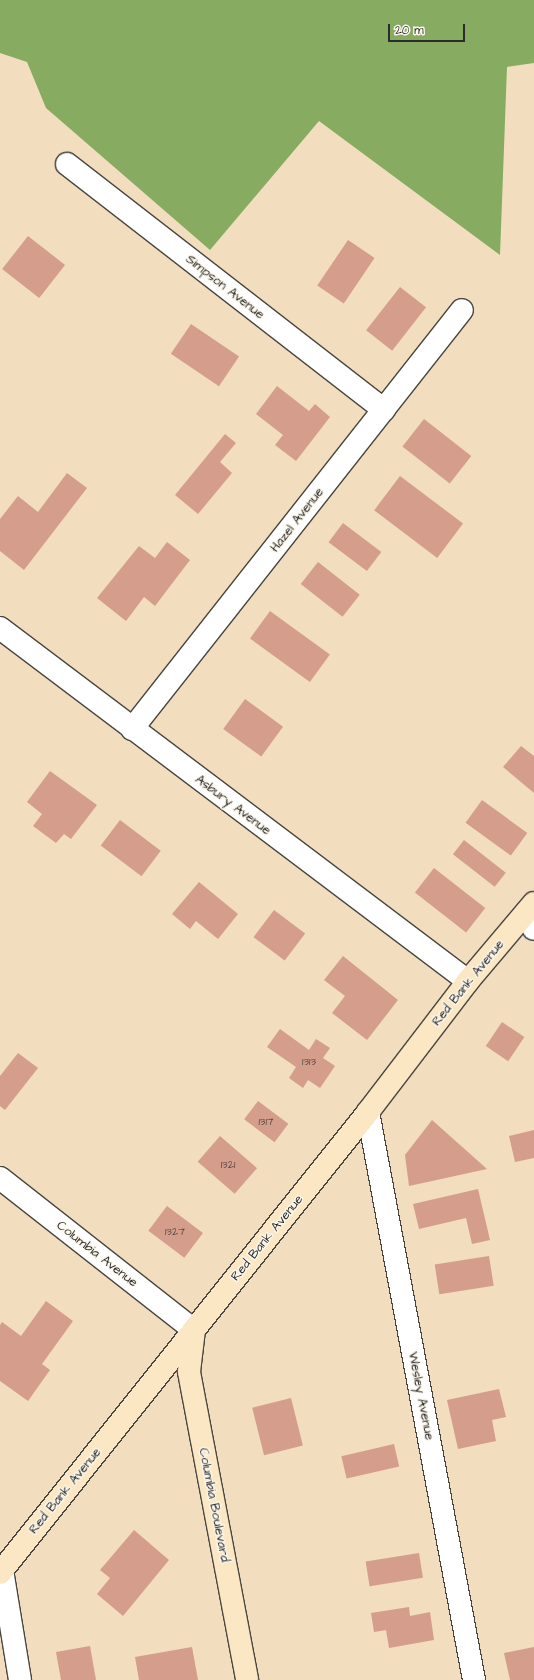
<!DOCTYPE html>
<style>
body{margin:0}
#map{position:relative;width:534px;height:1680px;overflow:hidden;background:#f2ddbe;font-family:"Architects Daughter",sans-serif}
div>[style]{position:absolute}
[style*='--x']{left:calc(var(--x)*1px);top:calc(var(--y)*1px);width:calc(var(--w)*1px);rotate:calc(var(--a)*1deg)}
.forest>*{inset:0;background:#87ac61}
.building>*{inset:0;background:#d59d8b;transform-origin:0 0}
.roads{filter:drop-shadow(1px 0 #494641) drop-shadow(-1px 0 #494641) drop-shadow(0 1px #494641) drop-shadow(0 -1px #494641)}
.street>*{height:22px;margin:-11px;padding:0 11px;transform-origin:11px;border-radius:11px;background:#fff}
.secondary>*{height:22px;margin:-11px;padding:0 11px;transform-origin:11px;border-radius:11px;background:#fbe7c3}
span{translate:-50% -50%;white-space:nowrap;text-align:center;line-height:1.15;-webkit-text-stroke:3px #fbf7ec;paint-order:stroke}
.number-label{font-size:11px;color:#564843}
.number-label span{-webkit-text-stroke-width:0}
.street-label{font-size:13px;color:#2b2b2b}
.scale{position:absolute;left:388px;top:24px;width:77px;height:18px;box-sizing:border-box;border:2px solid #2b2b2b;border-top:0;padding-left:5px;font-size:12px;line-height:14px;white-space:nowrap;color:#2b2b2b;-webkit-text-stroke:3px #fbf7ec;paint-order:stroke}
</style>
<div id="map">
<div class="forest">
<div style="clip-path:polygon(0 0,534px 0,534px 63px,507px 67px,500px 255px,319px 121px,210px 250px,46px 108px,27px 62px,0 53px)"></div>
</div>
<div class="building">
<div style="left:28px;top:236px;width:47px;height:42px;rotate:38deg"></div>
<div style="left:348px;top:240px;width:32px;height:55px;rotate:34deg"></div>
<div style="left:400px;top:287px;width:33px;height:55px;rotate:38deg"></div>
<div style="left:191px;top:324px;width:58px;height:36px;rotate:34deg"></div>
<div style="clip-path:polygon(277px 386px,309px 411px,315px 404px,330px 417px,296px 461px,275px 445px,283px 435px,256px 414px)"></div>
<div style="left:424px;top:419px;width:60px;height:35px;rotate:38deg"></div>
<div style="clip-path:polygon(225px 434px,236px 443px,220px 462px,232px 473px,198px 514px,175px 495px)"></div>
<div style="clip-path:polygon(67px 473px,87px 488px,24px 570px,0 551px,0 519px,18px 496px,38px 512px)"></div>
<div style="left:400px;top:476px;width:79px;height:43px;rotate:37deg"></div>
<div style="left:343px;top:523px;width:48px;height:24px;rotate:37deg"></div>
<div style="clip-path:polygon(167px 542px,190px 560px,155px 606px,144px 597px,126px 621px,97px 598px,139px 546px,155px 558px)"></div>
<div style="left:318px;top:562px;width:53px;height:28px;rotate:38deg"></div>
<div style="left:270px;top:611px;width:74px;height:34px;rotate:36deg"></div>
<div style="left:245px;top:699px;width:47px;height:37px;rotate:36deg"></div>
<div style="clip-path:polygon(521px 746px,534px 756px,534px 793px,503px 767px)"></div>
<div style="clip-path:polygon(50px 771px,97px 805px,71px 839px,64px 834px,56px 843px,33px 826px,42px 814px,27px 802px)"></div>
<div style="left:482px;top:800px;width:56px;height:28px;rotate:36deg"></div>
<div style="left:120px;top:820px;width:51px;height:32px;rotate:37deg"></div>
<div style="left:464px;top:840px;width:53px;height:18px;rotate:38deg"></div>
<div style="left:434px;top:868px;width:65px;height:31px;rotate:38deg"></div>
<div style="clip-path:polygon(199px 882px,238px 914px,218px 939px,196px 921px,190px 929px,172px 914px)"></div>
<div style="left:274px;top:910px;width:39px;height:34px;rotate:37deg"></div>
<div style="clip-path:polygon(343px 956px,398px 1000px,367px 1040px,332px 1013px,345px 996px,324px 980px)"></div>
<div style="left:502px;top:1022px;width:27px;height:29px;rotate:34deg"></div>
<div style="clip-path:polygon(280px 1029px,309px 1050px,316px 1039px,330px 1048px,323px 1058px,335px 1066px,320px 1088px,308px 1080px,303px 1088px,289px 1078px,296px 1067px,267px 1047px)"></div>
<div style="clip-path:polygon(18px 1053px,38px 1068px,5px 1110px,0 1106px,0 1076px)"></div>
<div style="left:258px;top:1101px;width:38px;height:23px;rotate:37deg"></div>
<div style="clip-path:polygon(432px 1120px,487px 1169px,409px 1186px,405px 1155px)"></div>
<div style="clip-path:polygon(534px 1130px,534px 1158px,515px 1162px,509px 1136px)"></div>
<div style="left:220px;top:1136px;width:49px;height:34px;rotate:41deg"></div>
<div style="clip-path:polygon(478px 1189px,490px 1240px,472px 1244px,466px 1218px,419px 1229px,413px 1204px)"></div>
<div style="left:167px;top:1206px;width:45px;height:31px;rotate:37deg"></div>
<div style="left:489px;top:1256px;width:30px;height:55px;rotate:81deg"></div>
<div style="clip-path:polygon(46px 1301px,73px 1321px,42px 1364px,50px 1370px,28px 1401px,0 1381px,0 1325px,2px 1322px,21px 1336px)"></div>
<div style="clip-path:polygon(499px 1389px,506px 1417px,492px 1420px,496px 1441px,458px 1449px,447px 1400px)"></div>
<div style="left:291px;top:1398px;width:49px;height:40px;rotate:76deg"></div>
<div style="left:394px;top:1444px;width:23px;height:54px;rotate:77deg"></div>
<div style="clip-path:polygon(134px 1530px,169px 1560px,123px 1616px,97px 1594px,110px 1578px,100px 1570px)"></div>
<div style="left:419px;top:1553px;width:25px;height:54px;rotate:81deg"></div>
<div style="clip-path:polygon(409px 1607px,410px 1616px,430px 1612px,434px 1640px,389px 1648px,386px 1630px,374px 1632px,371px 1613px)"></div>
<div style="clip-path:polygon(90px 1646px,96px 1680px,61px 1680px,56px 1652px)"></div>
<div style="clip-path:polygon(192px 1647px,198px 1680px,139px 1680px,135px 1657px)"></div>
<div style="clip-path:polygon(534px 1647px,534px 1680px,510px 1680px,504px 1653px)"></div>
</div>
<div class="roads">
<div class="street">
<div style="--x:67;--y:164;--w:401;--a:37.8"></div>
<div style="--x:0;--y:628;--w:586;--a:37.03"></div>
<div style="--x:132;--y:729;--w:533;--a:-51.78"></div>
<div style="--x:527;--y:912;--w:18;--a:68"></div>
<div style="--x:368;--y:1112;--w:578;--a:79.43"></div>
<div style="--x:0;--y:1178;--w:246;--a:38.1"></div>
<div style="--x:2;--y:1570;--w:111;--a:80.7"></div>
</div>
<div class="secondary">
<div style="--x:194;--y:1330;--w:42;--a:96.8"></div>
<div style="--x:189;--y:1372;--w:313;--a:79.3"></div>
<div style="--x:0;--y:1573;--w:590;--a:-51.4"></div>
<div style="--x:368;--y:1112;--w:165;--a:-52.6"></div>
<div style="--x:468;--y:981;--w:102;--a:-49.8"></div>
</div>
</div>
<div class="number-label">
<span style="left:309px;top:1062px">1313</span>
<span style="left:266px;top:1122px">1317</span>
<span style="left:228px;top:1165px">1321</span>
<span style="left:175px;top:1232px">1327</span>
</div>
<div class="street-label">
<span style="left:225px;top:287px;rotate:38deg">Simpson Avenue</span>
<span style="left:297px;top:520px;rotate:-52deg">Hazel Avenue</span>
<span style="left:233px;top:805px;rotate:37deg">Asbury Avenue</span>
<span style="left:468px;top:983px;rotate:-51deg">Red Bank Avenue</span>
<span style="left:267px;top:1238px;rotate:-51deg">Red Bank Avenue</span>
<span style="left:97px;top:1254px;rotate:38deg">Columbia Avenue</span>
<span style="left:421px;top:1396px;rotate:79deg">Wesley Avenue</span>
<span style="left:65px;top:1491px;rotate:-51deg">Red Bank Avenue</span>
<span style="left:214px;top:1505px;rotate:79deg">Columbia Boulevard</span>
</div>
<div class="scale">20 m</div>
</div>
